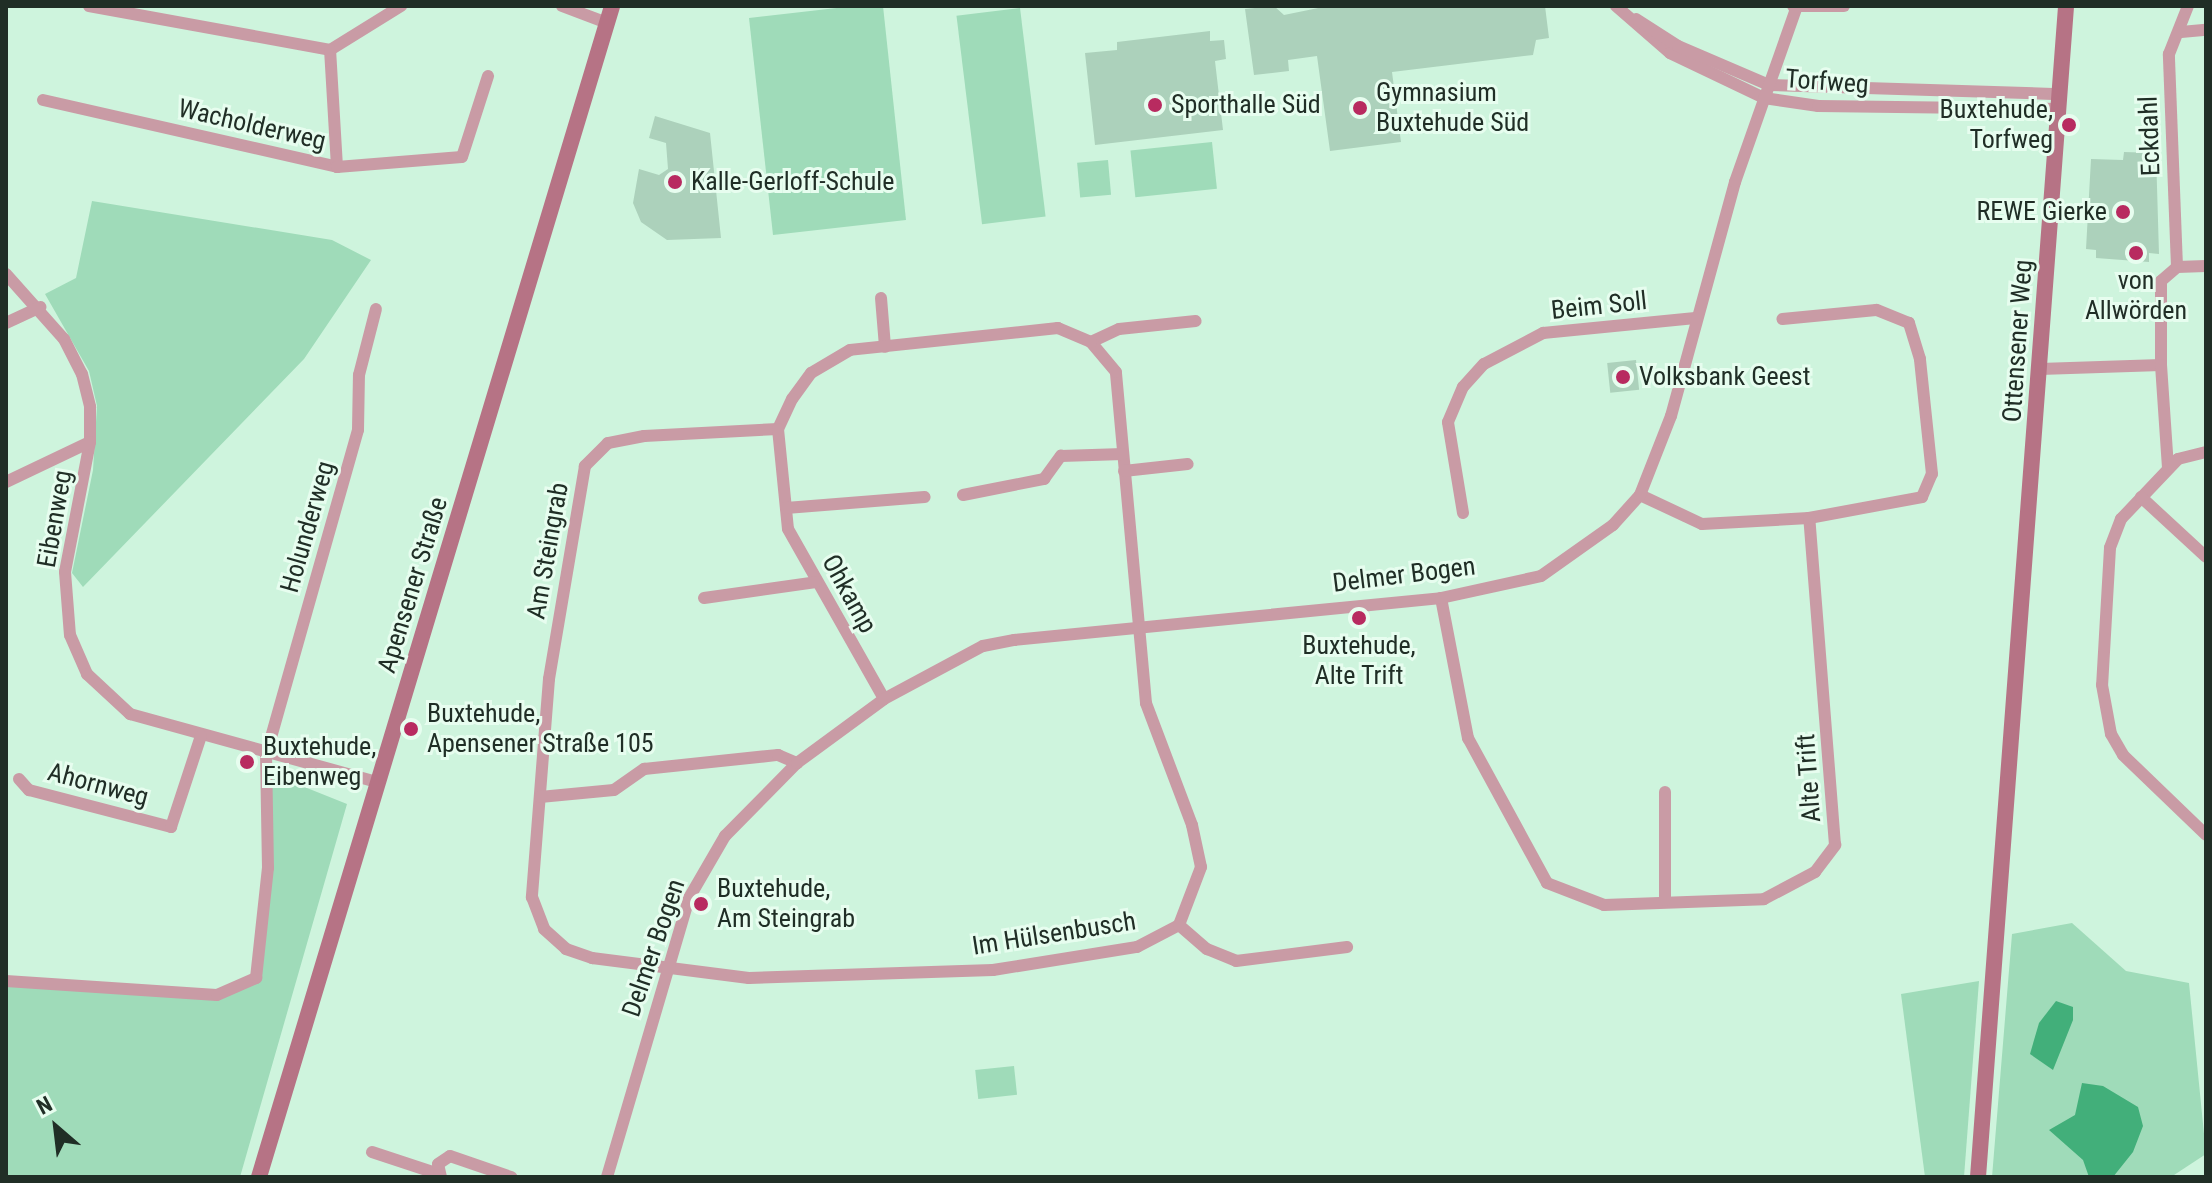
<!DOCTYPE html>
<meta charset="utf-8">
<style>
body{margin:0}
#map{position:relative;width:2212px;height:1183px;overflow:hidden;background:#cef4dd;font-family:"Roboto Condensed",sans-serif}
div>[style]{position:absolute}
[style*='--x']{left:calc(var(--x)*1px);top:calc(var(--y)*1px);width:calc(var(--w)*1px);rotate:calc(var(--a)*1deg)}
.green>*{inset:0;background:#9fdbb9;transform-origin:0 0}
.water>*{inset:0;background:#42af7a}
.building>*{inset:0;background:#acd1bb;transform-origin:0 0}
.street>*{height:12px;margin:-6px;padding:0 6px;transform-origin:6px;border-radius:6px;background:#c99ba5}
.secondary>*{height:16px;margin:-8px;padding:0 8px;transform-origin:8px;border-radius:8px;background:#b67385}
.dots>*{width:22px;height:22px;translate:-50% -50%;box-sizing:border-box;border:4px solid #e7fdef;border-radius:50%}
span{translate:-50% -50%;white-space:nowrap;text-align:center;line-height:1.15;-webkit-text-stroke:6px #e7fdef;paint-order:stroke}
.street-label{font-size:26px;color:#202e26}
.poi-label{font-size:26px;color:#202e26}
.left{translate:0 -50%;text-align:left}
.right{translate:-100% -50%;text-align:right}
.frame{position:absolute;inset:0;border:8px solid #202e26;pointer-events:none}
.north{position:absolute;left:16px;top:1087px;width:80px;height:80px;-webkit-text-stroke:6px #e7fdef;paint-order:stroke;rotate:332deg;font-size:22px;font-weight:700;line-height:32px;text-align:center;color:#202e26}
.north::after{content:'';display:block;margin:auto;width:28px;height:36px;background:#202e26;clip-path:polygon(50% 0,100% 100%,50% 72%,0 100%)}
</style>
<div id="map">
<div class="green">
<div style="clip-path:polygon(854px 6px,883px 6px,906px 220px,773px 235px,749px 18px)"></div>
<div style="left:1020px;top:8px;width:210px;height:64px;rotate:83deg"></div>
<div style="left:1212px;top:142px;width:47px;height:82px;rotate:84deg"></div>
<div style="left:1108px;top:160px;width:35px;height:31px;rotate:85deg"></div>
<div style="clip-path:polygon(92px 201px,332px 240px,371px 260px,304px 359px,83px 587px,72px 573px,93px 470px,97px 406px,89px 371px,45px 294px,76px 278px)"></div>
<div style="clip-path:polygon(267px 772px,347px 804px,240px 1177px,6px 1177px,6px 982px,217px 995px,256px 978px,262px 948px)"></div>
<div style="clip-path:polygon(2072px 923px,2126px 971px,2189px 983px,2206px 1154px,2171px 1177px,1992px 1177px,2012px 934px)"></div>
<div style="clip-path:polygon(1979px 981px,1964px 1177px,1925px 1177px,1901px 994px)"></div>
<div style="left:1014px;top:1066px;width:29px;height:39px;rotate:84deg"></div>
</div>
<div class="water">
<div style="clip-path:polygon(2056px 1001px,2073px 1007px,2073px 1020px,2053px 1070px,2030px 1054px,2039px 1023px)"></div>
<div style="clip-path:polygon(2082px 1083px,2103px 1086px,2138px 1107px,2143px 1126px,2133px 1152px,2113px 1177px,2089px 1177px,2083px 1160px,2049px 1130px,2075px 1115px)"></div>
</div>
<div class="building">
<div style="clip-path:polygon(1274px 6px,1284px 15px,1328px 6px,1545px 6px,1549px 38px,1536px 40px,1533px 55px,1392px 72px,1401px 142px,1330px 151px,1317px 56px,1288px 60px,1289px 71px,1254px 75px,1245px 9px)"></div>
<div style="clip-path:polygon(1210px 31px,1210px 41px,1224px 40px,1226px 59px,1215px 61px,1223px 130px,1095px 145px,1085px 53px,1117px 50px,1117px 42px)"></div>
<div style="clip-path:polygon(655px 116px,710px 133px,721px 238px,667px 240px,641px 222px,633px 203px,639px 169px,659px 175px,668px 169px,666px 143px,649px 138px)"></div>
<div style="clip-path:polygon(2124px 152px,2156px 153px,2159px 254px,2149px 253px,2149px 262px,2096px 258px,2096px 250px,2086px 249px,2091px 159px,2123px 160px)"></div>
<div style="left:1636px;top:360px;width:30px;height:29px;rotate:84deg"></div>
</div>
<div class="street">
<div style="--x:89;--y:6;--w:245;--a:10.3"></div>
<div style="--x:330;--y:50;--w:84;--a:-31.8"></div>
<div style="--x:562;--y:6;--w:48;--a:20.7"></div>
<div style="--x:1616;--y:6;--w:72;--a:41"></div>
<div style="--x:1670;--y:53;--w:104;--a:25.6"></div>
<div style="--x:1764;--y:98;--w:55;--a:8.4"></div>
<div style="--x:1818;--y:106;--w:241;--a:0.7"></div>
<div style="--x:1793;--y:6;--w:51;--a:0"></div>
<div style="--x:1636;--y:19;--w:50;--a:32.7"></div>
<div style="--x:1678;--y:46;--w:99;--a:23.2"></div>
<div style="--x:1769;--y:85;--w:291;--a:1.8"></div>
<div style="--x:2181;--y:32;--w:25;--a:-5"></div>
<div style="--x:43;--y:100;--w:302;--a:12.8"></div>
<div style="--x:337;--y:167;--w:117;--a:-93.4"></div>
<div style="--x:337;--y:167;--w:125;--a:-4.6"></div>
<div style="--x:462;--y:157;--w:85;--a:-72.2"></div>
<div style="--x:2177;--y:267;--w:213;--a:-92.2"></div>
<div style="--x:2169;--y:54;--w:52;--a:-68.4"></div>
<div style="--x:6;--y:274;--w:87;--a:48.3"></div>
<div style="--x:64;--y:339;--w:39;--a:63"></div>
<div style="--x:82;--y:374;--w:34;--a:76"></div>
<div style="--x:90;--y:407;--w:35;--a:90"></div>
<div style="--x:90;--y:442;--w:132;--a:100.9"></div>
<div style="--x:65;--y:572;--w:63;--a:85.5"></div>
<div style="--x:70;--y:635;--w:43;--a:66.4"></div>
<div style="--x:87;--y:674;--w:59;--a:42.9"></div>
<div style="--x:130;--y:714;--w:256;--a:15.4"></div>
<div style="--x:881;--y:298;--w:49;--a:85.3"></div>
<div style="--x:6;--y:323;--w:38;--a:-25"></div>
<div style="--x:1091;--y:342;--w:31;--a:-25"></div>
<div style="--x:1119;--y:329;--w:77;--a:-5.9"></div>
<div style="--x:2161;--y:365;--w:84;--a:-90"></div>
<div style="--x:2161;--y:281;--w:21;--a:-41"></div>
<div style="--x:2177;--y:267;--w:29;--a:-2"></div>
<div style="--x:2040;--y:369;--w:121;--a:-1.9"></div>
<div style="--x:2161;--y:365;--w:103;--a:86.1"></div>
<div style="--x:778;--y:429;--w:134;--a:177"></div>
<div style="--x:644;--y:436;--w:37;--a:169"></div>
<div style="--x:608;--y:443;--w:33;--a:135"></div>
<div style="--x:585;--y:466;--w:216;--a:99.6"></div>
<div style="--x:549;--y:679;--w:219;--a:94.5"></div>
<div style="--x:532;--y:897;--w:34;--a:69"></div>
<div style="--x:544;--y:929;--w:30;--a:42"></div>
<div style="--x:566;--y:949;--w:28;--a:19"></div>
<div style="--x:592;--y:958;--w:158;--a:7.3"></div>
<div style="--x:749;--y:978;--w:244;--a:-1.9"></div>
<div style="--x:993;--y:970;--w:146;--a:-9.1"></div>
<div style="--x:1137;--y:947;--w:47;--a:-27.6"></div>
<div style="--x:1179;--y:925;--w:62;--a:-69.2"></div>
<div style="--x:1201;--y:867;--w:43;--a:-102.1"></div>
<div style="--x:1192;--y:825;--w:130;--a:-110.7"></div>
<div style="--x:1146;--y:703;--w:332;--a:-95.2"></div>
<div style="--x:1116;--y:372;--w:39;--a:-130"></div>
<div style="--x:1091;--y:342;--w:36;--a:-157"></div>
<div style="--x:1058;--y:328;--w:209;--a:174"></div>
<div style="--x:850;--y:350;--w:45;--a:149.5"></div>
<div style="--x:811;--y:373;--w:32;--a:126"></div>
<div style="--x:792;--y:399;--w:33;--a:115"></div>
<div style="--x:778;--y:429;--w:100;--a:84.3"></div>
<div style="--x:788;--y:529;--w:195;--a:60.5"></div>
<div style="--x:2206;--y:452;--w:29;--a:166"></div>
<div style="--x:2178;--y:459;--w:83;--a:133.5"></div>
<div style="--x:2121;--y:519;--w:31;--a:111"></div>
<div style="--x:2110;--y:548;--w:137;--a:93.3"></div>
<div style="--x:2102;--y:685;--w:50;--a:79.6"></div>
<div style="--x:2111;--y:734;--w:24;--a:60"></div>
<div style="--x:2123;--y:755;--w:115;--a:43.9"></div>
<div style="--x:1124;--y:471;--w:64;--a:-6.2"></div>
<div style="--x:6;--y:482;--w:93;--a:-25.5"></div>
<div style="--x:963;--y:495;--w:83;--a:-11.2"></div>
<div style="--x:1044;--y:479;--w:29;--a:-54"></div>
<div style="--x:1061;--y:456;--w:62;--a:-1.8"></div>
<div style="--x:1640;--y:495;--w:68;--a:25.1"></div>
<div style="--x:1702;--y:524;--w:107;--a:-3.2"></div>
<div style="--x:1809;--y:518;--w:115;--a:-10.5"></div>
<div style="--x:1922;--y:497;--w:25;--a:-67"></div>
<div style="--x:1932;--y:474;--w:116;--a:-96"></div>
<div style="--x:1920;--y:359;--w:38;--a:-107"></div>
<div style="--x:1909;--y:323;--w:35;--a:-158"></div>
<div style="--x:1876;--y:310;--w:94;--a:174.5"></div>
<div style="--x:2141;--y:497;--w:88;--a:42.7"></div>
<div style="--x:786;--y:508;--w:139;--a:-4.5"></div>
<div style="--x:1463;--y:513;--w:92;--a:-99.4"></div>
<div style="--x:1448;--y:422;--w:38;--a:-67"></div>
<div style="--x:1463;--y:387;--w:31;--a:-48"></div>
<div style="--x:1484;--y:364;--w:67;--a:-27.7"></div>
<div style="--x:1543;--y:333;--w:153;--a:-5.6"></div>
<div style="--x:704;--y:598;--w:113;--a:-8.1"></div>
<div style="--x:1441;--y:598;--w:143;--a:79.1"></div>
<div style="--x:1468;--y:738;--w:165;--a:61.4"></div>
<div style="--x:1547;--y:883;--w:61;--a:21.1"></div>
<div style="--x:1604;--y:905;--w:160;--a:-2.1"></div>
<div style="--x:1764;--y:899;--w:58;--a:-27.9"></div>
<div style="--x:1815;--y:872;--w:34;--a:-53"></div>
<div style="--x:1835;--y:845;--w:328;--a:-94.5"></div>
<div style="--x:19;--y:779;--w:15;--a:48"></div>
<div style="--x:29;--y:790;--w:147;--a:14.6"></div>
<div style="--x:171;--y:827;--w:96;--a:-71.8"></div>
<div style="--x:1665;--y:792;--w:108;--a:90"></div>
<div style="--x:540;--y:797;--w:74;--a:-5.4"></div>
<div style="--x:614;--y:790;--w:37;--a:-35"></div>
<div style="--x:644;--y:769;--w:135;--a:-6"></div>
<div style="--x:778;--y:755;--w:21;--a:23"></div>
<div style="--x:1179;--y:925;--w:37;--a:41"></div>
<div style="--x:1207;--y:949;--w:31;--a:22"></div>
<div style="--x:1236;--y:961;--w:112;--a:-7.2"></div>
<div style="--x:6;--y:981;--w:211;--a:3.8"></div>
<div style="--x:217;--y:995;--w:43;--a:-23.6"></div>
<div style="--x:256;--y:978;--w:111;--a:-83.8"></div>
<div style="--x:268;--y:868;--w:113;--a:-91"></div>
<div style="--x:266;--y:755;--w:338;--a:-74.2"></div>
<div style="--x:358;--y:430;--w:55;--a:-89"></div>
<div style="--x:359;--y:375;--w:68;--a:-75.6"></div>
<div style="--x:372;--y:1152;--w:71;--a:18.2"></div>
<div style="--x:441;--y:1177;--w:13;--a:-103"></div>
<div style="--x:438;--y:1164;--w:14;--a:-34"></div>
<div style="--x:450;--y:1156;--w:65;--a:19"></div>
<div style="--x:607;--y:1177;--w:291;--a:-73.6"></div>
<div style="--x:689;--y:898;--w:72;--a:-59.9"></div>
<div style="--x:725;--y:836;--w:103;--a:-45.4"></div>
<div style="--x:797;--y:763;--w:108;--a:-36.3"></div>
<div style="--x:884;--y:699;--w:112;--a:-28.2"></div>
<div style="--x:983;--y:646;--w:32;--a:-11"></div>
<div style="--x:1014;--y:640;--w:429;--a:-5.6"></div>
<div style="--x:1441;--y:598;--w:102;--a:-12.4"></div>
<div style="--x:1541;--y:576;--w:88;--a:-35.3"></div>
<div style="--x:1613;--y:525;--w:40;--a:-48"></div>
<div style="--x:1640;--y:495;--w:85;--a:-68.6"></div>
<div style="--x:1671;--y:416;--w:243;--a:-74.7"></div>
<div style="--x:1735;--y:182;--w:183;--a:-70.6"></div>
</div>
<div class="secondary">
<div style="--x:259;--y:1177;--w:1223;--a:-73.22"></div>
<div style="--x:1978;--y:1177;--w:1174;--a:-85.7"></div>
</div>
<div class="dots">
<div style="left:1155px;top:105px;background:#b82b60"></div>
<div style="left:1360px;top:108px;background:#b82b60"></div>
<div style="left:2069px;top:125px;background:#b82b60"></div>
<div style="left:675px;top:182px;background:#b82b60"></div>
<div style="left:2123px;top:212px;background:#b82b60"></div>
<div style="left:2136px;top:253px;background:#b82b60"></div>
<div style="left:1623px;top:377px;background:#b82b60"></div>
<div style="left:1359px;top:618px;background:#b82b60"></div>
<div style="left:411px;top:729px;background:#b82b60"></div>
<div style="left:247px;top:762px;background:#b82b60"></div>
<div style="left:701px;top:904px;background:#b82b60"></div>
</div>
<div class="street-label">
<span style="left:1827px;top:82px;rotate:4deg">Torfweg</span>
<span style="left:252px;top:125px;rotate:13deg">Wacholderweg</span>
<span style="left:2150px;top:136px;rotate:-92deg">Eckdahl</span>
<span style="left:1599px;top:306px;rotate:-6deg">Beim Soll</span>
<span style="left:2018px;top:341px;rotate:-86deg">Ottensener Weg</span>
<span style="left:55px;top:519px;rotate:-80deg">Eibenweg</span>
<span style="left:308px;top:527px;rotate:-74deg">Holunderweg</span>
<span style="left:548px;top:551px;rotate:-80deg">Am Steingrab</span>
<span style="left:1404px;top:575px;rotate:-7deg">Delmer Bogen</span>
<span style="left:413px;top:585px;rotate:-73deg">Apensener Straße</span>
<span style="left:849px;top:594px;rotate:61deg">Ohkamp</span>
<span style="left:1809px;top:778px;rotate:-94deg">Alte Trift</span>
<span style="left:98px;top:785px;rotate:15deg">Ahornweg</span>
<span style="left:1054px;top:934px;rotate:-9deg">Im Hülsenbusch</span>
<span style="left:654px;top:948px;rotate:-71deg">Delmer Bogen</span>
</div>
<div class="poi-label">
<span class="left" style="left:1376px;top:108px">Gymnasium<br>Buxtehude Süd</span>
<span class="left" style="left:1171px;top:105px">Sporthalle Süd</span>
<span class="right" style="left:2053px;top:125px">Buxtehude,<br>Torfweg</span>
<span class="left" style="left:691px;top:182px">Kalle-Gerloff-Schule</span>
<span class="right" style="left:2107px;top:212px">REWE Gierke</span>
<span style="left:2136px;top:296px">von<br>Allwörden</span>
<span class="left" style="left:1639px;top:377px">Volksbank Geest</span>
<span style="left:1359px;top:661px">Buxtehude,<br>Alte Trift</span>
<span class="left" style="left:427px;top:729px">Buxtehude,<br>Apensener Straße 105</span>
<span class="left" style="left:263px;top:762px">Buxtehude,<br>Eibenweg</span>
<span class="left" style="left:717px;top:904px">Buxtehude,<br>Am Steingrab</span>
</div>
<div class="frame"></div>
<div class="north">N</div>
</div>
